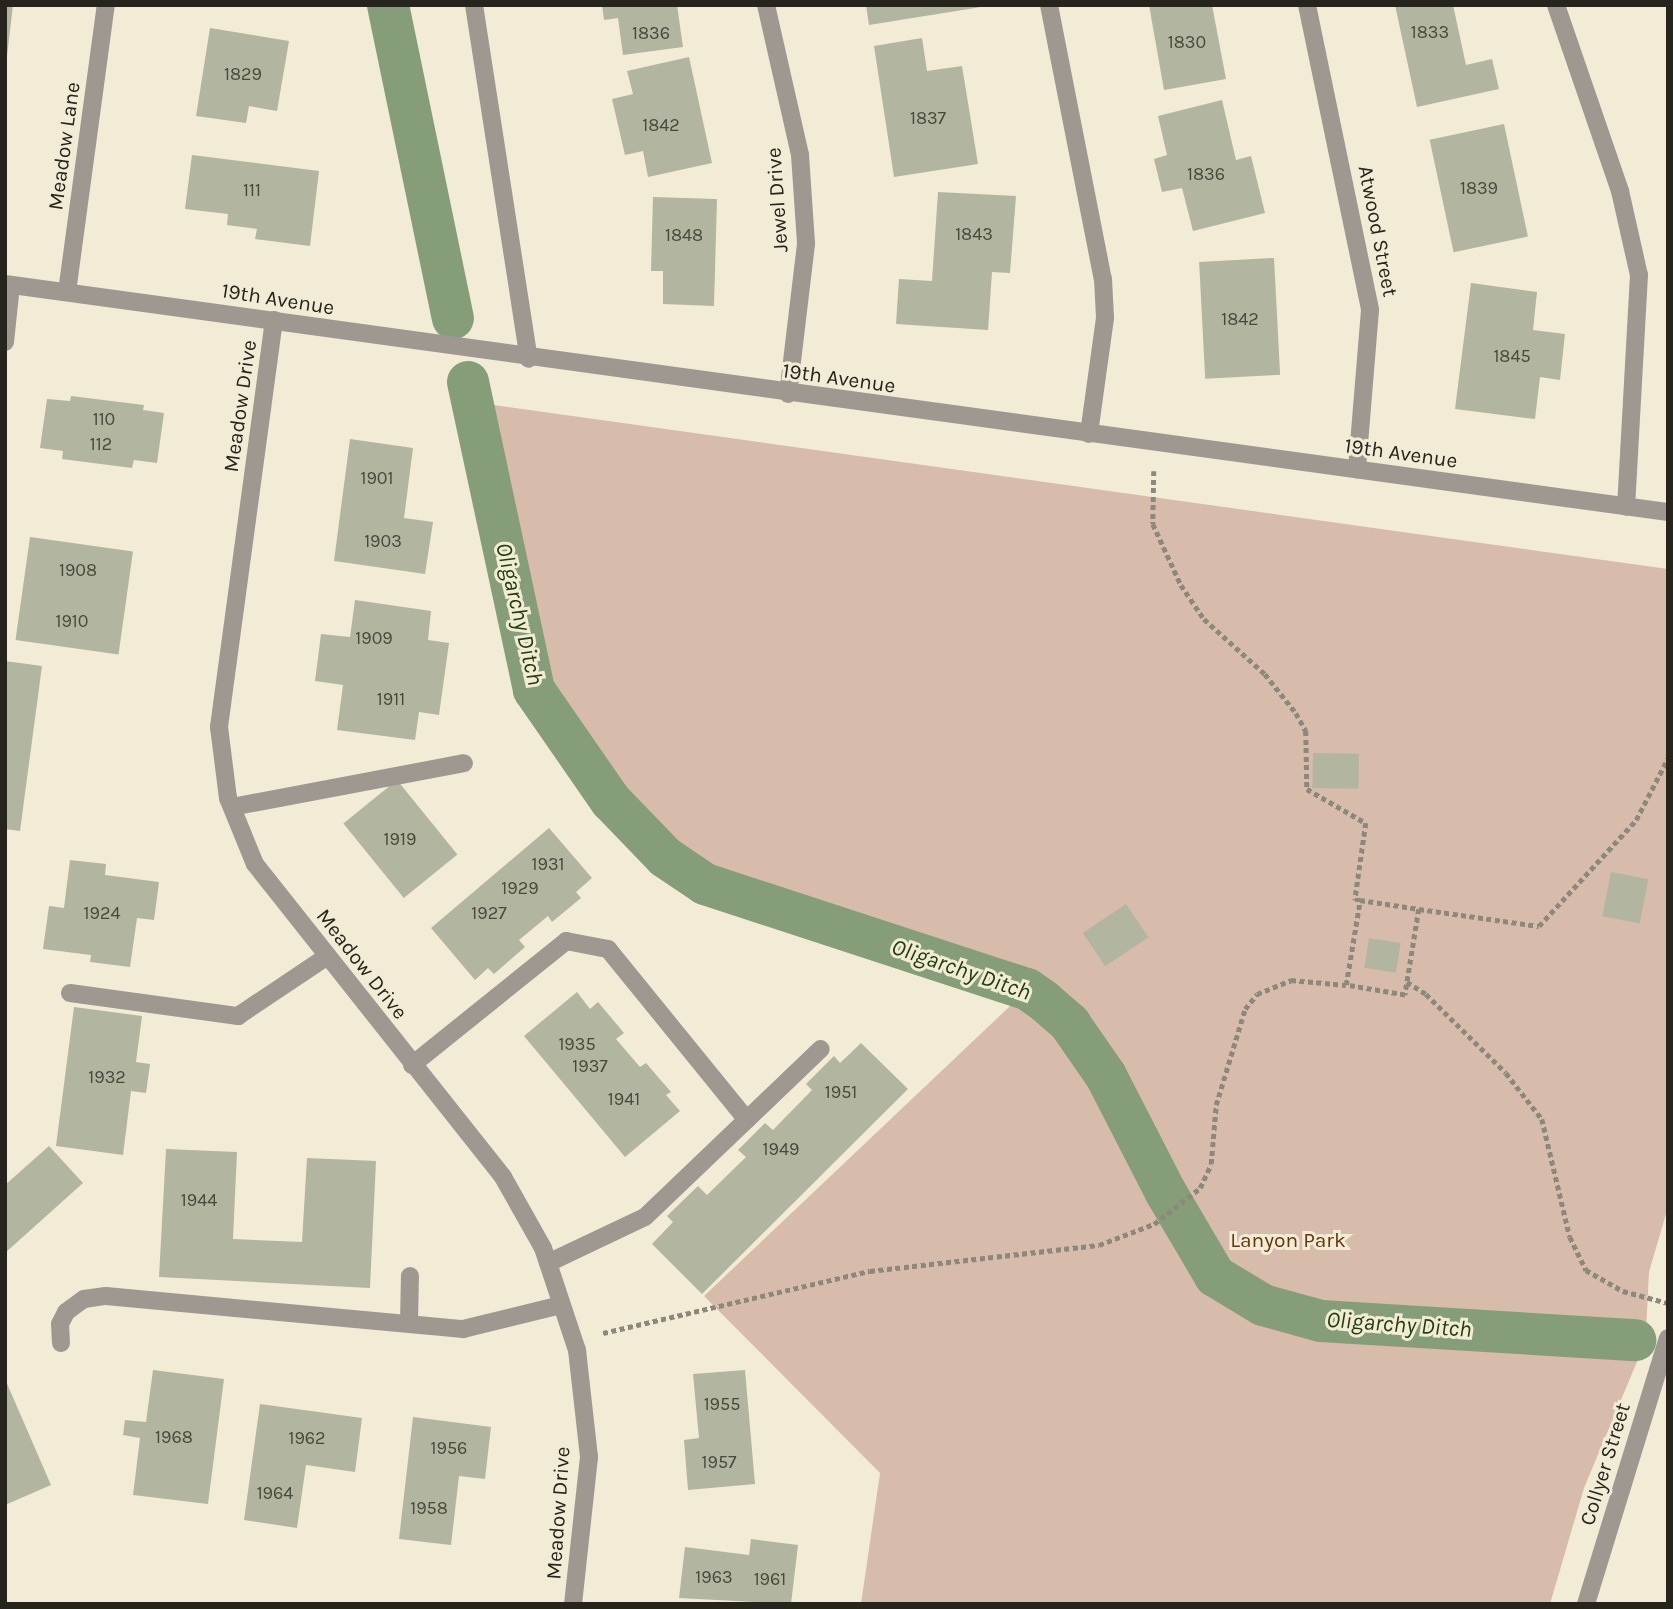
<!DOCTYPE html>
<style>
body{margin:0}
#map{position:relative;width:1673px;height:1609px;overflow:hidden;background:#f2ecd6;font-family:Karla,sans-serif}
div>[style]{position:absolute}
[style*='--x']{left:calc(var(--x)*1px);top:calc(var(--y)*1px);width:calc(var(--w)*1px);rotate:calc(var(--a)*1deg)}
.green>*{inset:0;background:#d7bbab}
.canal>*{height:42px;margin:-21px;padding:0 21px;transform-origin:21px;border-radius:21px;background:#869d79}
.building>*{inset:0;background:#b2b5a0;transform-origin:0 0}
.path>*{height:4.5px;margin-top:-2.25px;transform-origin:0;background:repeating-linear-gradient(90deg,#8d897a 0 5px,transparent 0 8.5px)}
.minor>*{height:18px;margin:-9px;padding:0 9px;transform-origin:9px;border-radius:9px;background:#9f9891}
span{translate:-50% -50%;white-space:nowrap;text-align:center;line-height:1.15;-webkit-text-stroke:6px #f2ecd6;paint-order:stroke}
.number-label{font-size:18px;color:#49483d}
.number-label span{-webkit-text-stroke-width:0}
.street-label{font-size:21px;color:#26241c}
.park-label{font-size:21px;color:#67350e}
.water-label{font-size:23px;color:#213f08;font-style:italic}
.frame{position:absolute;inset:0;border:7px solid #26241c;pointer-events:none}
</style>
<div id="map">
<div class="green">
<div style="clip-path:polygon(472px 402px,1668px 569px,1668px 1207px,1649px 1272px,1646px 1332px,1639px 1357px,1584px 1488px,1550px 1604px,861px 1604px,880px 1473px,704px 1296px,1027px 990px,705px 884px,665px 857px,611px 801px,534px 690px)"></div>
</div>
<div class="canal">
<div style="--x:388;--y:5;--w:320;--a:78.3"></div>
<div style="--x:468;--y:382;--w:315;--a:77.9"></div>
<div style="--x:534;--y:690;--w:135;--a:55.3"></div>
<div style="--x:611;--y:801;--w:78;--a:46"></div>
<div style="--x:665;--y:857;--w:48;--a:34"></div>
<div style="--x:705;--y:884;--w:339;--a:18.1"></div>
<div style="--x:1027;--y:989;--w:21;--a:35"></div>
<div style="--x:1044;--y:1001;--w:35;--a:41"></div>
<div style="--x:1070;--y:1024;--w:63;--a:55.3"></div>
<div style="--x:1106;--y:1076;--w:129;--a:62.8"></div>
<div style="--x:1165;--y:1191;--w:99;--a:59.5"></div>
<div style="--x:1215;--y:1276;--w:56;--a:31.1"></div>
<div style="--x:1263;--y:1305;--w:60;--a:15.4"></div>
<div style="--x:1321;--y:1321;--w:315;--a:3.5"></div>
</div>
<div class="building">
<div style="clip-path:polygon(5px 5px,13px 5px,7px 56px,5px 56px)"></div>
<div style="clip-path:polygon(602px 5px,677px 5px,683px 47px,623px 55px,618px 18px,604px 20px)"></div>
<div style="clip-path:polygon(866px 5px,981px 5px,981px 7px,869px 25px)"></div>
<div style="clip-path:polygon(1149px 5px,1212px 5px,1226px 79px,1164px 90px)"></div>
<div style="clip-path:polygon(1395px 5px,1453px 5px,1466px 65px,1492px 59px,1499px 89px,1417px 107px)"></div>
<div style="clip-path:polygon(210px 28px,289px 41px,277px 111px,249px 106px,246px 123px,196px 116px)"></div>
<div style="clip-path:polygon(922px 38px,927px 71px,962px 66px,978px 164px,894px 177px,874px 46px)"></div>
<div style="clip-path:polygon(689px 57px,712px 163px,648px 177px,643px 151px,625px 155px,612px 99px,633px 94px,627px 71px)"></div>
<div style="clip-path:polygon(1222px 100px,1236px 160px,1251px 156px,1265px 213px,1193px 231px,1182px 188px,1162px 192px,1154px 159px,1167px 155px,1158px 116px)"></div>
<div style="left:1504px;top:124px;width:115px;height:76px;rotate:78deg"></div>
<div style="clip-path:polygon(192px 155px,319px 171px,310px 246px,255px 239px,257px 229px,227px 225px,228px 214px,185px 209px)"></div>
<div style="clip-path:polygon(938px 192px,1016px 196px,1010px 273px,992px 272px,988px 330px,896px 324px,899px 279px,932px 281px)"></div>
<div style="clip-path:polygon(653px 197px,717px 199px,714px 306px,663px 304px,663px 271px,651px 271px)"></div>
<div style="left:1274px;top:258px;width:117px;height:75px;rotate:87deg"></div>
<div style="clip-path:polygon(1471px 283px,1537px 292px,1533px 330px,1565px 334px,1560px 380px,1540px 377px,1535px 419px,1455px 409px)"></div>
<div style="clip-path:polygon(71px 396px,144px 405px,143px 410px,164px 413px,157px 463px,134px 460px,132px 468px,62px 459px,63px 451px,40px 448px,47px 399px,70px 401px)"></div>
<div style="clip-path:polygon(350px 439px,413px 448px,404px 518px,433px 522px,425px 574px,334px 561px)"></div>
<div style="left:30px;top:537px;width:104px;height:104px;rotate:8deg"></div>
<div style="clip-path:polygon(355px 600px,431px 611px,428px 640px,449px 643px,439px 715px,419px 712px,415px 740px,337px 730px,343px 685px,315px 681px,321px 634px,350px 637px)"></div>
<div style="clip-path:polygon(5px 661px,42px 666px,20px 831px,5px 829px)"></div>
<div style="left:1313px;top:753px;width:46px;height:35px;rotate:1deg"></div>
<div style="left:397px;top:780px;width:96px;height:69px;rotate:51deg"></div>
<div style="clip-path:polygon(549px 828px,592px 878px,576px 892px,581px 898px,552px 922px,548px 916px,519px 940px,525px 947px,494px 974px,488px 968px,475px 980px,431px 928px)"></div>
<div style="clip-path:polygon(70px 860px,106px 864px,105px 875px,159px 882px,154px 920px,137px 918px,130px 967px,90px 962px,91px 955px,43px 949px,49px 906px,64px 908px)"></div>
<div style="left:1611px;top:872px;width:38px;height:45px;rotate:11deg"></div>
<div style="left:1126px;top:904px;width:40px;height:52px;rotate:56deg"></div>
<div style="left:1369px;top:938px;width:32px;height:30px;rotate:9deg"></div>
<div style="clip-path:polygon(577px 992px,590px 1009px,598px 1002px,624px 1033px,616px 1039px,640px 1067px,646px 1063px,671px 1092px,666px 1095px,680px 1111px,625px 1157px,524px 1036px)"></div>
<div style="clip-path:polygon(74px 1007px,142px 1016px,136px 1062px,150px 1064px,146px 1093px,131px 1091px,123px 1155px,56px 1146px)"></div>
<div style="clip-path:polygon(861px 1043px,908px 1089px,702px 1294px,652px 1244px,673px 1222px,667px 1216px,698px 1186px,707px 1195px,746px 1157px,738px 1150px,765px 1123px,773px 1130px,812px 1090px,806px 1084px,834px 1056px,840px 1063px)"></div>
<div style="clip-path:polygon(49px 1146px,83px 1183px,5px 1253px,5px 1185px)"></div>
<div style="clip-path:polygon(166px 1149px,237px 1152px,233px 1239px,302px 1242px,307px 1158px,376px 1161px,370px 1288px,159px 1277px)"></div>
<div style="clip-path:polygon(153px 1370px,224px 1379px,208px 1504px,133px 1495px,140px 1438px,123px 1435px,125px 1420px,146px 1422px)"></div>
<div style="clip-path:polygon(745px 1370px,755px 1484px,688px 1490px,684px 1440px,699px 1438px,693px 1374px)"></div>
<div style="clip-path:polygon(5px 1379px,51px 1485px,5px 1505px)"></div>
<div style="clip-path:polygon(260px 1404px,362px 1418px,355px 1472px,306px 1465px,297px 1528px,244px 1520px)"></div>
<div style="clip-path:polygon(413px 1417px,491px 1427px,485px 1479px,459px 1476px,451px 1545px,399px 1539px)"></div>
<div style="clip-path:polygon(751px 1539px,798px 1545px,791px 1604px,679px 1598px,685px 1547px,749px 1555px)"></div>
</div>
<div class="path">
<div style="--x:1154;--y:471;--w:53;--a:91.1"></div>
<div style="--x:1153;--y:524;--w:67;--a:65.3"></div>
<div style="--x:1181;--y:585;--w:41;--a:55.9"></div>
<div style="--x:1204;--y:619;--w:82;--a:42"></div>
<div style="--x:1265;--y:674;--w:50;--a:51.5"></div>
<div style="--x:1296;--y:713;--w:21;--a:61"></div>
<div style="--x:1306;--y:731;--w:58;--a:89"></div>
<div style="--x:1307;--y:789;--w:68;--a:30"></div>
<div style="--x:1366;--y:823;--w:78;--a:98.1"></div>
<div style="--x:1355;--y:900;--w:5;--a:0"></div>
<div style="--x:1360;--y:900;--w:60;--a:8.7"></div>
<div style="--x:1419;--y:909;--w:87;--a:99.2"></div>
<div style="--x:1405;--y:995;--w:60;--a:-170.4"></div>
<div style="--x:1346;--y:985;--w:86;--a:-80.6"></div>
<div style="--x:1419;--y:909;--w:121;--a:8.1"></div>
<div style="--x:1539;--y:926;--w:144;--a:-47.5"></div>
<div style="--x:1636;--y:820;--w:70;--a:-62.7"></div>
<div style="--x:1407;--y:982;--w:22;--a:32"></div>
<div style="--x:1426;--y:994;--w:112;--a:44.6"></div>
<div style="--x:1506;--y:1073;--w:58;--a:52"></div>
<div style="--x:1542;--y:1119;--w:121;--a:76.7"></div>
<div style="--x:1570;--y:1237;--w:37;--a:64"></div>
<div style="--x:1586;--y:1270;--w:43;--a:29.6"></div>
<div style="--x:1623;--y:1291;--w:47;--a:14.9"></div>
<div style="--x:603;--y:1333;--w:274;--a:-13.1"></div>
<div style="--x:870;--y:1271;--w:230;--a:-6.5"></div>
<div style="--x:1099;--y:1245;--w:59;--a:-20.9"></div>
<div style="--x:1154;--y:1224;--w:58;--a:-38"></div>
<div style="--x:1200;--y:1188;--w:26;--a:-65"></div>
<div style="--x:1211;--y:1164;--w:59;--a:-85.2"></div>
<div style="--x:1216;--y:1105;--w:100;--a:-73.2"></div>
<div style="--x:1245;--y:1009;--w:19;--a:-51"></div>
<div style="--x:1257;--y:994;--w:37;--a:-22"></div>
<div style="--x:1291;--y:980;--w:55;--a:5.2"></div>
</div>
<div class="minor">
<div style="--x:474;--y:5;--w:358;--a:81.2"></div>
<div style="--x:766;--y:5;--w:154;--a:77.2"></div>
<div style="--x:800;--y:155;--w:89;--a:86.1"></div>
<div style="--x:806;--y:244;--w:151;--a:96.8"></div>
<div style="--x:1049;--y:5;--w:279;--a:78.9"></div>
<div style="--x:1103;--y:279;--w:39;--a:87"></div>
<div style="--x:1105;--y:318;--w:117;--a:97.9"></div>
<div style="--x:1307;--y:5;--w:311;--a:78.3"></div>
<div style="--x:1370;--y:310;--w:160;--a:94.7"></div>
<div style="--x:1556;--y:5;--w:197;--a:71"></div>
<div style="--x:1620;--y:191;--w:86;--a:77.3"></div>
<div style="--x:1639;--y:275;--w:232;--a:93.2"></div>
<div style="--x:5;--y:284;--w:1679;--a:7.81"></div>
<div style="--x:67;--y:292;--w:290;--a:-82.3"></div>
<div style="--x:274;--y:320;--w:411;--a:97.7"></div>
<div style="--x:219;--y:727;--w:72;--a:82.8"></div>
<div style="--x:228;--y:798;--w:71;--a:67.8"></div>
<div style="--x:255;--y:864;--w:399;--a:51.6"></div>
<div style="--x:503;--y:1177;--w:81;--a:60.6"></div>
<div style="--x:543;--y:1248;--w:108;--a:71.6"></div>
<div style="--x:577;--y:1350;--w:108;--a:83.6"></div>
<div style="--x:589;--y:1457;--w:148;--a:96.2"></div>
<div style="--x:5;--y:342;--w:57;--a:-84"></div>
<div style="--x:232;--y:807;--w:236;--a:-10.7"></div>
<div style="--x:70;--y:993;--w:170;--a:7.8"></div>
<div style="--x:238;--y:1016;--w:106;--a:-33.8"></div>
<div style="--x:412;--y:1065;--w:198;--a:-38.8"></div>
<div style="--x:566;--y:941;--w:43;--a:10.8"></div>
<div style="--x:608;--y:949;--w:220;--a:50.9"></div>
<div style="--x:548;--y:1263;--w:107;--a:-25.4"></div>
<div style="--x:645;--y:1217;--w:243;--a:-43.7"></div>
<div style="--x:409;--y:1322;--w:46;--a:-88.8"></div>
<div style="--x:61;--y:1343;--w:19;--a:-93"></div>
<div style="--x:60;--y:1324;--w:13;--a:-63"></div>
<div style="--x:66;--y:1312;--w:22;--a:-36"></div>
<div style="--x:84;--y:1299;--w:22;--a:-8"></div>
<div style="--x:106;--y:1296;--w:359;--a:5.3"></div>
<div style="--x:463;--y:1329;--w:101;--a:-13.8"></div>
<div style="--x:1586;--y:1604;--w:278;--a:-72.9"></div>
</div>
<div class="number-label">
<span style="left:1430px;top:32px">1833</span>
<span style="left:651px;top:33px">1836</span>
<span style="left:1187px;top:42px">1830</span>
<span style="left:243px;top:74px">1829</span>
<span style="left:928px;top:118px">1837</span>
<span style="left:661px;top:125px">1842</span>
<span style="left:1206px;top:174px">1836</span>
<span style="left:1479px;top:188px">1839</span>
<span style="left:252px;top:190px">111</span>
<span style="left:974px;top:234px">1843</span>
<span style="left:684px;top:235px">1848</span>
<span style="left:1240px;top:319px">1842</span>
<span style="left:1512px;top:356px">1845</span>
<span style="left:104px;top:419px">110</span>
<span style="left:101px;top:444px">112</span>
<span style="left:377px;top:478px">1901</span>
<span style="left:383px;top:541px">1903</span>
<span style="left:78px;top:570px">1908</span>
<span style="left:72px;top:621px">1910</span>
<span style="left:374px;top:638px">1909</span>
<span style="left:391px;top:699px">1911</span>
<span style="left:400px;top:839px">1919</span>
<span style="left:548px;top:864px">1931</span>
<span style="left:520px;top:888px">1929</span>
<span style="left:102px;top:913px">1924</span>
<span style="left:489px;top:913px">1927</span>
<span style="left:577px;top:1044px">1935</span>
<span style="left:590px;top:1066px">1937</span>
<span style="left:107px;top:1077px">1932</span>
<span style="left:841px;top:1092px">1951</span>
<span style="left:624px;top:1099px">1941</span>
<span style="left:781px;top:1149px">1949</span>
<span style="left:199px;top:1200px">1944</span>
<span style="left:722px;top:1404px">1955</span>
<span style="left:174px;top:1437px">1968</span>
<span style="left:307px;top:1438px">1962</span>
<span style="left:449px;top:1448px">1956</span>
<span style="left:719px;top:1462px">1957</span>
<span style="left:275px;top:1493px">1964</span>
<span style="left:429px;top:1508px">1958</span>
<span style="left:714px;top:1577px">1963</span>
<span style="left:770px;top:1579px">1961</span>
</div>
<div class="street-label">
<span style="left:64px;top:146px;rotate:-82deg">Meadow Lane</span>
<span style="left:777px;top:200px;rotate:-94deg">Jewel Drive</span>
<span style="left:1378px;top:231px;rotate:79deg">Atwood Street</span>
<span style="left:278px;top:299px;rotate:9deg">19th Avenue</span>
<span style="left:839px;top:378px;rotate:8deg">19th Avenue</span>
<span style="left:240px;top:406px;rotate:-82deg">Meadow Drive</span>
<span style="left:1401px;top:453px;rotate:8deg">19th Avenue</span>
<span style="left:362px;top:964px;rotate:52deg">Meadow Drive</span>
<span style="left:1605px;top:1464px;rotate:-73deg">Collyer Street</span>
<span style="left:558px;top:1513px;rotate:-86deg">Meadow Drive</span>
</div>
<div class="park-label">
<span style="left:1288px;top:1240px">Lanyon Park</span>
</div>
<div class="water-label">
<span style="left:519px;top:614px;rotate:77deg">Oligarchy Ditch</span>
<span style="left:961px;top:970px;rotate:19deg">Oligarchy Ditch</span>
<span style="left:1399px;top:1325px;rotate:4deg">Oligarchy Ditch</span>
</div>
<div class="frame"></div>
</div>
